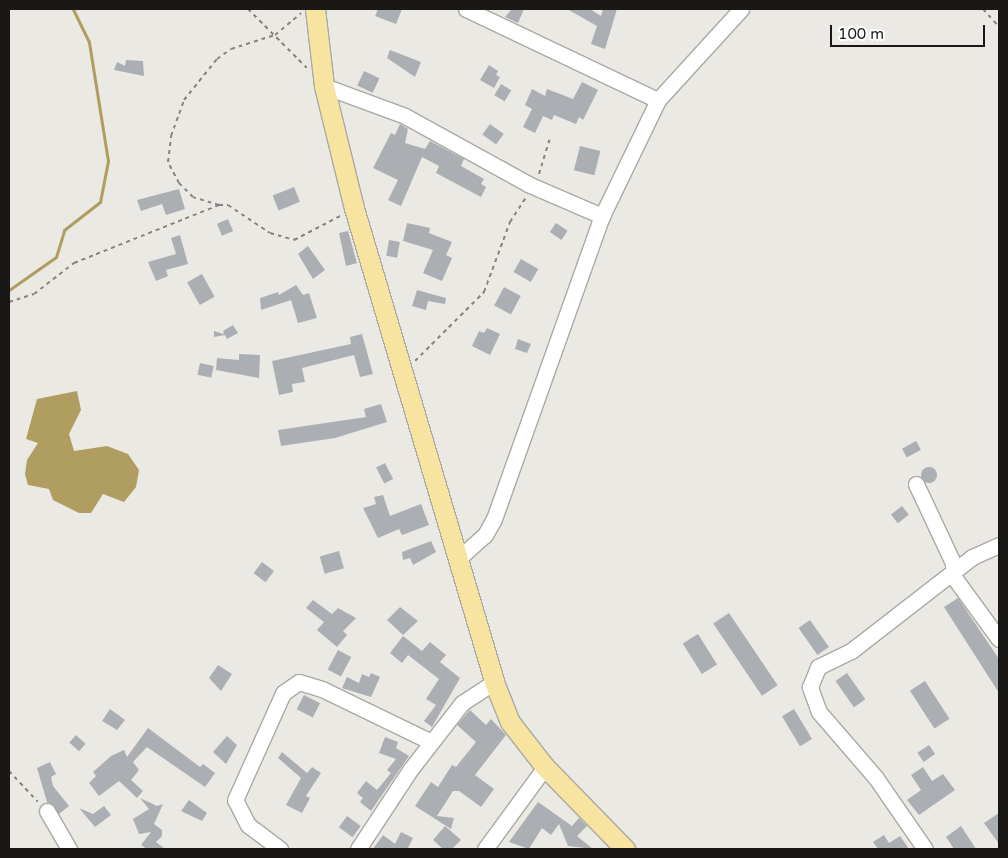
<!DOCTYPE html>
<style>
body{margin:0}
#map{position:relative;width:1008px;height:858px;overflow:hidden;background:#ebe9e3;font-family:"Varela Round",sans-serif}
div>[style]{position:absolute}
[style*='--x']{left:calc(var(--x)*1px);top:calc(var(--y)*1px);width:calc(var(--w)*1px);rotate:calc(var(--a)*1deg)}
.water>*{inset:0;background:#b09e60}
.stream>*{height:3px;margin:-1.5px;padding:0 1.5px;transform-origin:1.5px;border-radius:1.5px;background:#b09e60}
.building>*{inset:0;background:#abafb4;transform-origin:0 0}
.round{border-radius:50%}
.path>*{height:2px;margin-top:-1px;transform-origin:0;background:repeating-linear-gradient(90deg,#868480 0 4px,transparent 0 8px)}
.roads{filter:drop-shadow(1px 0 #aba9a3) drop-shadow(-1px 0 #aba9a3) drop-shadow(0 1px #aba9a3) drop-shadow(0 -1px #aba9a3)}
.minor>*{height:15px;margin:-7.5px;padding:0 7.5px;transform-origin:7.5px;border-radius:7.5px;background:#fff}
.major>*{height:19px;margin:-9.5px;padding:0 9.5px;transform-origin:9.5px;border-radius:9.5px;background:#f7e4a1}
span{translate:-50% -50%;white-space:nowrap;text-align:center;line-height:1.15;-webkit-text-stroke:4px #fff;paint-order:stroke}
.frame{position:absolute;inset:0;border:10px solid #191816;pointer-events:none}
.scale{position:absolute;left:830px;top:25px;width:155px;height:22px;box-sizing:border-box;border:2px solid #191816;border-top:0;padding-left:6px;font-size:15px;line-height:18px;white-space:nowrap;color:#191816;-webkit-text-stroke:4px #fff;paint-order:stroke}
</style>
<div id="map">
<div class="water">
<div style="clip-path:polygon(77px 391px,81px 410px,69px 434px,74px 451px,107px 446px,128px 454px,139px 470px,136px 487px,124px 502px,103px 494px,91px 513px,79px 513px,53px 500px,49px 489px,28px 485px,25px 474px,27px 460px,38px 443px,26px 439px,37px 399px)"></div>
</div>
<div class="stream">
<div style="--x:9;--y:290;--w:57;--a:-35.1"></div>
<div style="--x:56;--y:257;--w:28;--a:-73"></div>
<div style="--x:64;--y:230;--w:46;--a:-37.9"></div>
<div style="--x:100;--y:202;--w:42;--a:-79"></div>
<div style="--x:108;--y:161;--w:121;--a:-99.1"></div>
<div style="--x:89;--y:42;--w:37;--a:-116"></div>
</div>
<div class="building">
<div style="clip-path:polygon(378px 9px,402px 9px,396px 24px,375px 16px)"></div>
<div style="clip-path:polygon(512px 9px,524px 9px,518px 23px,505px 17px)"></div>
<div style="clip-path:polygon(567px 9px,590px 9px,601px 16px,603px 9px,617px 9px,605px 49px,591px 44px,597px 26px)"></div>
<div style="clip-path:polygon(390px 50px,421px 62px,415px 77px,387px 58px)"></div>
<div style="clip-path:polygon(126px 60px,143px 61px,144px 76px,114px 70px,117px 62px,125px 66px)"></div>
<div style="clip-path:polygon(489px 65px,498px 71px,496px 75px,500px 77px,494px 88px,480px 80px)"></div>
<div style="left:364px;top:71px;width:17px;height:16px;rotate:25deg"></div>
<div style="clip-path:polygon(582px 82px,598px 90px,583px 120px,579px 117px,576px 124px,554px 115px,552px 120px,543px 116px,535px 133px,523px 127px,532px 109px,525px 105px,532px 89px,545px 96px,547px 89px,573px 99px)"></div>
<div style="left:501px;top:84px;width:12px;height:13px;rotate:31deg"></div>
<div style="clip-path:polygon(400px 124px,408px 129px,405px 143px,425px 149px,430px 141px,464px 159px,461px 166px,484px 179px,481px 184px,486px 187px,481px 197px,436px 173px,439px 166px,422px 157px,401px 206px,388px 200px,398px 180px,373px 168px,391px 133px,395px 135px)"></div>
<div style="left:490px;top:124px;width:17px;height:13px;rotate:36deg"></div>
<div style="left:580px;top:146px;width:21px;height:25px;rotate:14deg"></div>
<div style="left:294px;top:187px;width:16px;height:23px;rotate:68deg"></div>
<div style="clip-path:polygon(179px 189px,185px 209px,166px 215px,162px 204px,141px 211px,137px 200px)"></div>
<div style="left:228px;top:219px;width:13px;height:12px;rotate:67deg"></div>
<div style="clip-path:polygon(407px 223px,430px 228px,429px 233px,452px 242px,446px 255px,452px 258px,442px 281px,423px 273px,433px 250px,403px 241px)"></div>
<div style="left:556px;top:223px;width:14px;height:11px;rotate:34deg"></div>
<div style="clip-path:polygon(348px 231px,357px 263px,346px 266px,339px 233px)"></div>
<div style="clip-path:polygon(180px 235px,188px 264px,166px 270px,168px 276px,156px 281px,148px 262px,176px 254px,171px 238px)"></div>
<div style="left:389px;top:240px;width:11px;height:16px;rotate:10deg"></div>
<div style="clip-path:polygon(308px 246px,325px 270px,313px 279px,298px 254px)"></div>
<div style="left:521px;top:259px;width:20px;height:15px;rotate:30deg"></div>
<div style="left:202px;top:274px;width:26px;height:17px;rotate:61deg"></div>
<div style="clip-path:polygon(296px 285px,303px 295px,309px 293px,317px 318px,298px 323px,291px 300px,261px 310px,260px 298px,278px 292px,279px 295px)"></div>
<div style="left:504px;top:287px;width:19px;height:21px;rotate:28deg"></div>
<div style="clip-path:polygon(417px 290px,446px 298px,445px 304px,428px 301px,426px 310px,412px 306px)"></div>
<div style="clip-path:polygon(233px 325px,238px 333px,227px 339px,225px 335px,214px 337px,214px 331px,224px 334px,223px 331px)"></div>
<div style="clip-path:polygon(487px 328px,500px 334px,490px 355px,472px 346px,479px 331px,484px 333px)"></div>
<div style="clip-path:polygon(362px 334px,373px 374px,360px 377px,354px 355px,302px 368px,305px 382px,292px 384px,293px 392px,279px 395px,272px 361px,351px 344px,350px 337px)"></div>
<div style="clip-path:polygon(518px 339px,531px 344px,527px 353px,515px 349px)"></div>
<div style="clip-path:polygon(239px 354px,260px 355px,259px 378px,216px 370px,217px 358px,239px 360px)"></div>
<div style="left:200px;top:363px;width:14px;height:12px;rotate:12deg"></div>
<div style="clip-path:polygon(381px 404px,387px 422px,335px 438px,281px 446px,278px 430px,366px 417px,364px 409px)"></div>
<div style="left:916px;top:441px;width:10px;height:16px;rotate:61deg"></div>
<div style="left:385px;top:463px;width:18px;height:10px;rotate:63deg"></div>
<div class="round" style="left:921px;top:467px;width:16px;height:16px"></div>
<div style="clip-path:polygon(383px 495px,390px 516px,421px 504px,429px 525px,402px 535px,399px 529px,378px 538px,363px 508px,376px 504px,374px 497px)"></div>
<div style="left:902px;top:506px;width:11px;height:14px;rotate:52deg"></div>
<div style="clip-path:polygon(431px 541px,436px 552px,413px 565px,410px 558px,403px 560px,402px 552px)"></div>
<div style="left:339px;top:551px;width:18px;height:20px;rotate:74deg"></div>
<div style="left:262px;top:562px;width:15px;height:14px;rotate:37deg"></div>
<div style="clip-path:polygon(958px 598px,999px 659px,999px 693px,944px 607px)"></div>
<div style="clip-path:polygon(313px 600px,332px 614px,338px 608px,356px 618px,343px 631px,347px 635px,337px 647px,317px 630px,324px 622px,306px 608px)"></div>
<div style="clip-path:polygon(400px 607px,418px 621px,403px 635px,387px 620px)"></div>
<div style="left:729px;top:613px;width:87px;height:19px;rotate:56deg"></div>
<div style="left:810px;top:620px;width:33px;height:14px;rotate:55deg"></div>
<div style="left:698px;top:634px;width:36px;height:18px;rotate:58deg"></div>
<div style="clip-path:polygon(403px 636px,422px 651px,430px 642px,446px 655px,440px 662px,460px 678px,432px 727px,424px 721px,436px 705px,426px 699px,439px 679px,408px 655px,402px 663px,390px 653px)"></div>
<div style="left:338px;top:650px;width:15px;height:22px;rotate:28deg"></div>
<div style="clip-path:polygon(218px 665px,232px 674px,221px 691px,209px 678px)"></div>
<div style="clip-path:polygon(371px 673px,380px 677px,371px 697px,342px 688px,347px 677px,359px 683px,362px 674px,369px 677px)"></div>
<div style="left:847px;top:673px;width:32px;height:14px;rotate:55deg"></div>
<div style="left:925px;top:681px;width:45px;height:18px;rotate:57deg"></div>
<div style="left:304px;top:695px;width:18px;height:16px;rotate:27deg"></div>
<div style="clip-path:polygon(110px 709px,125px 720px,117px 730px,102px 721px)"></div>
<div style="left:794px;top:709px;width:35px;height:14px;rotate:59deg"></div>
<div style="clip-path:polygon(470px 710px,486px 725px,491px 719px,506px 735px,475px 775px,494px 789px,481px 807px,459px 791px,453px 791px,437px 816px,454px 818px,451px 829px,415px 806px,431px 782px,438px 787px,452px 765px,456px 767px,476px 742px,457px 725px)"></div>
<div style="clip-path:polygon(148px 728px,200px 767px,203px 764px,215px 773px,205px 787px,147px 747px,133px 762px,139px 770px,131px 780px,143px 791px,137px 798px,119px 781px,99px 796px,89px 783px,96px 776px,93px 772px,111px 756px,124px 750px,127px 757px)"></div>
<div style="left:76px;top:735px;width:13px;height:10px;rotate:42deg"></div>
<div style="clip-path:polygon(227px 736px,237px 745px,226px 764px,213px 752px)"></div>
<div style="clip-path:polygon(385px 737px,398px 742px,396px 748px,409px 756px,371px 811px,360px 802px,363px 798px,357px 793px,366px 781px,377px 790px,391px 773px,387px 770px,396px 759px,379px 753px)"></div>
<div style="left:929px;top:745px;width:11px;height:14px;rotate:56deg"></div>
<div style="clip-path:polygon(282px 752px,307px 773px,312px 767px,321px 773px,306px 796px,310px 798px,302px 813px,286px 805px,301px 778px,278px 758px)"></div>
<div style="clip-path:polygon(50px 762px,56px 774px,51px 777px,53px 786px,69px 806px,59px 814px,47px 802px,37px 768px)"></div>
<div style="clip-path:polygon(923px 767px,932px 781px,943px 774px,955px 790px,919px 815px,907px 800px,921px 790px,911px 775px)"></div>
<div style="clip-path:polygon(140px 798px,157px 806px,163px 804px,154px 824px,162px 830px,162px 836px,156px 842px,165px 849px,147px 849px,141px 845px,151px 832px,139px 834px,133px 819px,149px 809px)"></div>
<div style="clip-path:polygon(189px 800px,207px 813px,202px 821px,181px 811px)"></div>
<div style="clip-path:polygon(538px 802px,572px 826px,579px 818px,587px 826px,577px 836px,593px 849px,568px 846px,559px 824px,551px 835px,542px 828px,529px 849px,509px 842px)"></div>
<div style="clip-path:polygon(104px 806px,111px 815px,95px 827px,79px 808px,93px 814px)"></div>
<div style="clip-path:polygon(999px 813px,999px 844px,984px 823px)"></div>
<div style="left:347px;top:816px;width:17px;height:14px;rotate:36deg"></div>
<div style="clip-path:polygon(445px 826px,461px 840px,452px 849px,443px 849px,433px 840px)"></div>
<div style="clip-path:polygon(961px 826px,976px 849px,954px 849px,946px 837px)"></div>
<div style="clip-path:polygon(401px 832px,413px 838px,408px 848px,373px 849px,383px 835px,395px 844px)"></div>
<div style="clip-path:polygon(884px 835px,889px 843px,900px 836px,909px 849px,878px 849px,873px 842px)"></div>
</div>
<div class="path">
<div style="--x:248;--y:9;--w:83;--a:45"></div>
<div style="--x:983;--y:9;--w:24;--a:48"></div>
<div style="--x:539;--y:174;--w:37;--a:-73"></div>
<div style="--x:219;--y:205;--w:27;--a:-163"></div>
<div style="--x:193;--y:197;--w:20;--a:-135"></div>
<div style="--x:179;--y:183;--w:24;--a:-118"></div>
<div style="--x:168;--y:162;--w:26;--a:-83"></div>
<div style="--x:171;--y:136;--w:38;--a:-70"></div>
<div style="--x:184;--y:100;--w:53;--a:-51.2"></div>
<div style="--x:217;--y:59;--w:17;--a:-36"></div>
<div style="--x:231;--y:49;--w:46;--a:-17.7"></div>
<div style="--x:275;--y:35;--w:34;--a:-40"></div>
<div style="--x:9;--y:302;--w:26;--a:-18"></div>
<div style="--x:34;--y:294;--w:51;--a:-37.8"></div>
<div style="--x:74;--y:263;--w:156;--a:-21.8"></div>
<div style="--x:219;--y:205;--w:9;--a:0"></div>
<div style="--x:228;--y:205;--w:50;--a:33.7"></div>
<div style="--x:270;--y:233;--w:25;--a:16"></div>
<div style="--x:294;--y:240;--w:54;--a:-27.5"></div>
<div style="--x:415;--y:361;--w:98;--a:-45"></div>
<div style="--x:484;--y:292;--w:75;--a:-69.6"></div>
<div style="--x:510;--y:222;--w:30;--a:-57"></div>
<div style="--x:9;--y:771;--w:42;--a:46.9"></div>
</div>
<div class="roads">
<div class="minor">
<div style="--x:466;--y:9;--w:212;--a:25.4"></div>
<div style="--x:324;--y:86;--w:86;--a:20.3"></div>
<div style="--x:405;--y:116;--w:141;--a:28.9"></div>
<div style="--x:528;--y:184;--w:81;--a:23.4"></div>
<div style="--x:916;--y:484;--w:87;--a:64.9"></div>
<div style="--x:953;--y:563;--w:13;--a:90"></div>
<div style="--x:953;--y:576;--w:78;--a:53.9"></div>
<div style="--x:458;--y:559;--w:36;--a:-42"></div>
<div style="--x:485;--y:535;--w:18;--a:-61"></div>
<div style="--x:494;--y:519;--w:322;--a:-70.4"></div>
<div style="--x:602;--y:216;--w:129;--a:-64.2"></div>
<div style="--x:658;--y:100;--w:123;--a:-47.6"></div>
<div style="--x:47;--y:811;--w:44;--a:59.9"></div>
<div style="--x:280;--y:849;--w:40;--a:-143"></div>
<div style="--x:248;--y:825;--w:28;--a:-117"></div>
<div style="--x:235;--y:800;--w:117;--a:-65.8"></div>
<div style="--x:283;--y:693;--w:19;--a:-35"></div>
<div style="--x:299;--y:682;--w:24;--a:17"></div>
<div style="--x:322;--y:689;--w:121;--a:25.9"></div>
<div style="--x:358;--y:849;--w:95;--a:-56.6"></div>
<div style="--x:410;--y:770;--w:85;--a:-52.2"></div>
<div style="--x:462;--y:703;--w:38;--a:-33"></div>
<div style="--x:485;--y:849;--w:102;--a:-53.8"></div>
<div style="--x:925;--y:849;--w:86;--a:-124.6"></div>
<div style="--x:876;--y:778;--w:87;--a:-130.8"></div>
<div style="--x:819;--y:712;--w:27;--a:-110"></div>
<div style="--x:810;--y:687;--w:22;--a:-68"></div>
<div style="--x:818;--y:667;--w:37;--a:-26"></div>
<div style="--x:851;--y:651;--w:153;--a:-37.8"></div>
<div style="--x:972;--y:557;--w:30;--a:-24"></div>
</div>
<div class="major">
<div style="--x:315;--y:9;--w:78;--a:83.3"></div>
<div style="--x:324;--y:86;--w:126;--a:76.2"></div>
<div style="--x:354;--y:208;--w:494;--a:73.5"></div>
<div style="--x:494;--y:682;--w:43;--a:68.2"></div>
<div style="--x:510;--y:722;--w:57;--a:52.1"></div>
<div style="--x:545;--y:767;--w:115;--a:45.7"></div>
</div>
</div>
<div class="frame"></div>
<div class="scale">100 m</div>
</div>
